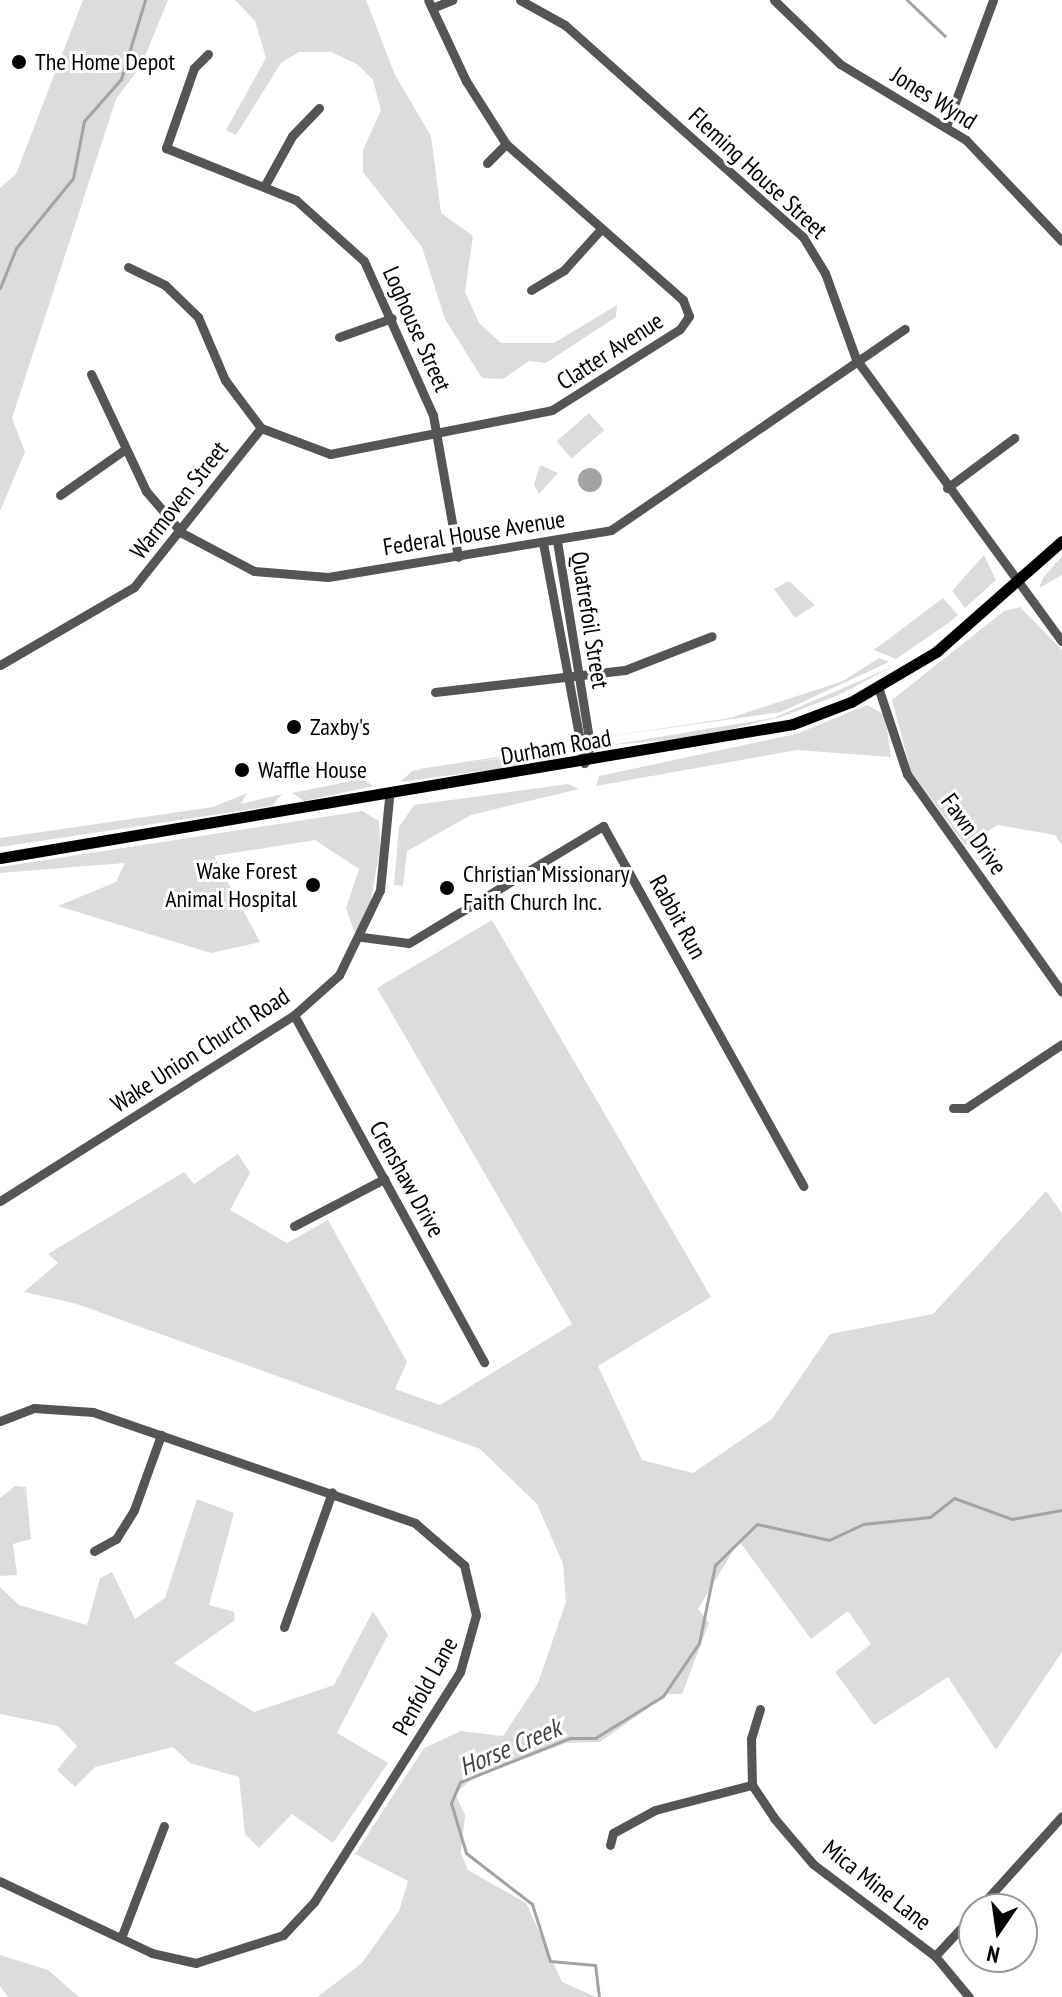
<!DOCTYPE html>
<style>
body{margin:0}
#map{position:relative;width:1062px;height:1997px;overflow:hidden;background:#fff;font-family:"PT Sans Narrow",sans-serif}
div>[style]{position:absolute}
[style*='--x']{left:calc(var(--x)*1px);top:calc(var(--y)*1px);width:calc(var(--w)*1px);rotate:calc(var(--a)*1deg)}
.green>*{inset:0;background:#dcdcdc;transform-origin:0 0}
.water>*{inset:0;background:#a3a3a3}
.round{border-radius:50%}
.stream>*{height:3px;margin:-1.5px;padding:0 1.5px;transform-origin:1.5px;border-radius:1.5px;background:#a3a3a3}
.minor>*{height:9px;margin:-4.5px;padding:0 4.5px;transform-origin:4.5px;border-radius:4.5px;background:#555}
.major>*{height:11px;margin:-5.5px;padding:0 5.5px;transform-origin:5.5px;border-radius:5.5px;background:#000}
.dots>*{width:22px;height:22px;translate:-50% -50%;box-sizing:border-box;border:4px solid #fff;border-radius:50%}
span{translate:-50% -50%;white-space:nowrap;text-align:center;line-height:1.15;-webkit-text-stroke:6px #fff;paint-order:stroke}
.poi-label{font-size:24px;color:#000}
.left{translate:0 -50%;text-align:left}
.right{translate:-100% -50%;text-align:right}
.street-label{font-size:24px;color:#000}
.water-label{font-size:26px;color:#444;font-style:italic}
.north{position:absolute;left:958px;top:1893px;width:80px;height:80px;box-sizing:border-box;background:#fff;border:2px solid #999;border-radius:50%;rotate:193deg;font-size:22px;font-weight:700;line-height:32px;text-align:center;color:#000}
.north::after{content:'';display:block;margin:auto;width:28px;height:36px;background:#000;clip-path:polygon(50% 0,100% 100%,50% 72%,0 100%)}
</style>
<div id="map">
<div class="green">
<div style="clip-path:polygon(83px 0,168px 0,141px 66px,116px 99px,12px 418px,25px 452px,0 511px,0 188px,16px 174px)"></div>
<div style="clip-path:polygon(235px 0,366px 0,395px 75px,431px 136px,441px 213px,473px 236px,465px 292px,479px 323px,501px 343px,554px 343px,617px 305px,616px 317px,546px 363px,529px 361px,503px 379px,482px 378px,445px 319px,422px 247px,363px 172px,363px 150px,381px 110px,373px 80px,357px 64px,331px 52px,299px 52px,281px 63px,236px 135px,226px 130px,266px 58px,255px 21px)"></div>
<div style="left:589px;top:413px;width:23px;height:43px;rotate:49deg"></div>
<div style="clip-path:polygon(540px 465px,558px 473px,539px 494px,534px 484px)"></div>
<div style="clip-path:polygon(984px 555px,996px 580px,965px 608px,952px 591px)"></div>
<div style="clip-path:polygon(1062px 556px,1062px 575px,1039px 588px,1043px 578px)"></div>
<div style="clip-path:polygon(789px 581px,815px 605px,795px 618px,774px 589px)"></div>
<div style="clip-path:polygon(943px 598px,958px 615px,947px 624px,896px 659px,874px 650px)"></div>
<div style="clip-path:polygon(1020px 607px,1062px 650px,1062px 845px,1055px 835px,998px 825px,965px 845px,911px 771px,892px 700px,1004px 611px)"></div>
<div style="clip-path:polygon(879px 658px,889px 662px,781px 712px,598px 738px,730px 718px,843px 681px)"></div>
<div style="clip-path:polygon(892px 667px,839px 695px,781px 717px,723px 731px,679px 739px,611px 745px,773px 718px)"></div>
<div style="clip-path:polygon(867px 705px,885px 715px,891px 757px,797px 750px,596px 786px,599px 776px,796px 734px)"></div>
<div style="clip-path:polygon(561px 747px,425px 771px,419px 769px)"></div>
<div style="clip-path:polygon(569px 749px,548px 762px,400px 782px,412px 771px)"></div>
<div style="clip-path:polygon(361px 779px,374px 786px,304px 801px,292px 793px)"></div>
<div style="clip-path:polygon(568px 784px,579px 789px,471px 815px,407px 851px,403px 886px,394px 885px,399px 827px,414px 805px)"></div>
<div style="clip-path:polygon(247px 793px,241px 804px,282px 794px,272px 806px,0 847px,0 838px,213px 807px)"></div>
<div style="clip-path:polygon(362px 811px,379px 821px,380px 849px,369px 910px,355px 933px,346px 908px,359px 869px,315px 840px,214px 856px,260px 942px,211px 953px,58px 906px,116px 882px,125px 863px,0 873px,0 867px)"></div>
<div style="clip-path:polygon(492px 920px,711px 1297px,598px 1366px,642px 1460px,693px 1473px,772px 1419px,830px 1334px,933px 1314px,1046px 1191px,1062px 1213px,1062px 1652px,996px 1750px,948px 1677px,874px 1725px,835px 1672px,871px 1644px,848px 1611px,811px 1639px,739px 1541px,698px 1609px,709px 1623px,682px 1694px,668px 1694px,600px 1742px,566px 1743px,472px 1779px,455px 1794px,465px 1815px,461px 1853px,468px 1870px,526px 1903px,562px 1982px,596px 1997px,317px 1997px,362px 1963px,399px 1911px,408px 1881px,355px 1854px,424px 1748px,461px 1731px,503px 1736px,538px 1683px,566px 1602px,563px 1564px,537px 1504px,480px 1449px,77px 1304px,24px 1292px,58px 1263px,48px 1254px,184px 1172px,194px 1184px,238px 1154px,250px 1173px,230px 1210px,287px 1243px,328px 1220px,407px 1362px,395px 1389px,440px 1405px,572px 1324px,377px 988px)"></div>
<div style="clip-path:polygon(15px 1486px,26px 1487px,31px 1539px,13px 1544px,17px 1575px,0 1576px,0 1498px)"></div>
<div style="clip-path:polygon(197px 1499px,234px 1513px,209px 1605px,234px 1612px,235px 1620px,174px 1663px,254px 1712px,334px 1685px,373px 1611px,388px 1635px,337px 1733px,388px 1763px,333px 1843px,292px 1814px,259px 1848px,245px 1834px,239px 1777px,190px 1763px,173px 1747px,95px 1767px,75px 1787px,57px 1770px,77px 1746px,58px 1726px,0 1714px,0 1587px,19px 1605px,87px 1625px,100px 1578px,112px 1572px,135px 1619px,165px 1598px)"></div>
<div style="clip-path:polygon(0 1955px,48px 1970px,79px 1997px,8px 1997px,0 1986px)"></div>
</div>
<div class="water">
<div class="round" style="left:578px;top:468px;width:24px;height:24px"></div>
</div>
<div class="stream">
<div style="--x:907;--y:0;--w:52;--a:43.5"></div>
<div style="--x:0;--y:288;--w:43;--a:-68.2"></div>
<div style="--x:16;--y:248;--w:90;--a:-50.8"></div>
<div style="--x:73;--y:178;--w:58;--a:-79.1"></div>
<div style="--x:84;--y:121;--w:56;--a:-48.6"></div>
<div style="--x:121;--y:79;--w:83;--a:-73.1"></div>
<div style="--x:599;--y:1997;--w:32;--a:-97"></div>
<div style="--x:595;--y:1965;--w:45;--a:-174.9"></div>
<div style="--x:550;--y:1961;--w:60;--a:-107.5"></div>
<div style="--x:532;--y:1904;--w:83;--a:-142.3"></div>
<div style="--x:466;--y:1853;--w:52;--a:-106.7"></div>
<div style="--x:451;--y:1803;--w:23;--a:-67"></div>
<div style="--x:460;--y:1782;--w:118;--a:-21.8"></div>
<div style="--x:570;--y:1738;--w:25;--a:0"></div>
<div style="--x:595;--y:1738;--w:80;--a:-31.7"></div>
<div style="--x:663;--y:1696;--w:64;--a:-55.8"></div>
<div style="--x:699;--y:1643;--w:80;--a:-78.4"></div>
<div style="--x:715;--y:1565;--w:59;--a:-44.3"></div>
<div style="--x:757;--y:1524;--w:74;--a:12.5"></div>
<div style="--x:829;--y:1540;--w:38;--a:-25"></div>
<div style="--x:863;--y:1524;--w:67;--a:-6"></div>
<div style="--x:930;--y:1517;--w:31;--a:-38"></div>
<div style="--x:954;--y:1498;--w:62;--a:19.9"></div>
<div style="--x:1012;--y:1519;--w:51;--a:-10.2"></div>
</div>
<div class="minor">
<div style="--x:520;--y:0;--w:51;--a:29.1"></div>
<div style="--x:565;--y:25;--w:319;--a:41.7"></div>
<div style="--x:803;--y:237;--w:42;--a:58.6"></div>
<div style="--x:825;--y:273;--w:91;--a:70.2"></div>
<div style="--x:856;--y:359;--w:349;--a:53.9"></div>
<div style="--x:774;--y:0;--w:92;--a:44.1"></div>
<div style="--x:840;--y:64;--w:147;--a:31.1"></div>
<div style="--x:966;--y:140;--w:139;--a:46.5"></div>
<div style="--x:432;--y:8;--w:22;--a:-22"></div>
<div style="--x:208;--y:54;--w:20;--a:135"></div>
<div style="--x:194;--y:68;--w:85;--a:109.3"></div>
<div style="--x:166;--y:148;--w:140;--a:21.8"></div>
<div style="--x:296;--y:200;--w:91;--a:41.9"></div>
<div style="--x:364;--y:261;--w:169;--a:65.9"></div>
<div style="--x:433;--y:415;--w:144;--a:80"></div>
<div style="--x:947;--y:124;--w:132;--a:-69.6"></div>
<div style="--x:487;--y:163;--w:27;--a:-45"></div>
<div style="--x:265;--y:185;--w:56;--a:-61.1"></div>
<div style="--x:292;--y:136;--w:39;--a:-46"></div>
<div style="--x:128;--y:267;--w:41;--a:25.9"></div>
<div style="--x:165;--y:285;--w:46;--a:44.1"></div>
<div style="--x:198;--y:317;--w:69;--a:66.8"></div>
<div style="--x:225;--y:380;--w:60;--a:53.1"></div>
<div style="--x:261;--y:428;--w:74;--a:20.6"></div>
<div style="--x:330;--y:454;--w:226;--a:-11.2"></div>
<div style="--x:552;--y:410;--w:151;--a:-32.3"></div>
<div style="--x:680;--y:329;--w:16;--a:-55"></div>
<div style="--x:689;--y:316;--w:17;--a:-111"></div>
<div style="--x:683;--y:300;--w:236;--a:-138.6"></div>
<div style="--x:506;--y:144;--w:75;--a:-122.4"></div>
<div style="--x:466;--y:81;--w:89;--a:-115.1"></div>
<div style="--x:531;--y:290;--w:39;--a:-31"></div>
<div style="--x:564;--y:270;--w:55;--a:-47.9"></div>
<div style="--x:339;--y:337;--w:56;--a:-19.7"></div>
<div style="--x:91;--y:374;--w:129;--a:64.8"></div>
<div style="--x:146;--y:491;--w:55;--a:49.4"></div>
<div style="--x:182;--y:533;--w:81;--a:27.8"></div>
<div style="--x:254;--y:571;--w:74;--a:4.6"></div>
<div style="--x:328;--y:577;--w:287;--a:-9.4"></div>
<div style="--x:611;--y:530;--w:356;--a:-34.4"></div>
<div style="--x:947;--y:488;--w:84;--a:-36.7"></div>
<div style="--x:60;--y:495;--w:78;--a:-35.1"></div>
<div style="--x:557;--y:541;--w:207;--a:80.8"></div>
<div style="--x:590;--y:745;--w:16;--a:104"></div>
<div style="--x:543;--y:543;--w:224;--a:79.4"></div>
<div style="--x:0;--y:665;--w:155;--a:-30.2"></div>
<div style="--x:134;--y:587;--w:203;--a:-51.4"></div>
<div style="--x:878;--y:687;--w:92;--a:71.6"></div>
<div style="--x:907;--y:774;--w:267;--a:54.6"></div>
<div style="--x:435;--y:692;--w:191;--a:-6.6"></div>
<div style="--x:625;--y:670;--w:93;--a:-21.3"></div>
<div style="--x:362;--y:937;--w:47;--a:7.3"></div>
<div style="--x:409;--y:943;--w:227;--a:-31.1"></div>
<div style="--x:603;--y:826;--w:412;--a:60.9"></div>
<div style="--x:294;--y:1015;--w:396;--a:61.3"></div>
<div style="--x:953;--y:1108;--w:13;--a:0"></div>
<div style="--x:966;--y:1108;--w:115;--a:-33.7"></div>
<div style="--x:0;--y:1201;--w:348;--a:-32.3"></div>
<div style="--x:294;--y:1015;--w:60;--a:-41.6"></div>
<div style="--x:339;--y:975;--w:94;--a:-64.2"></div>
<div style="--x:380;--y:890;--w:92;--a:-84.4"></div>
<div style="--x:294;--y:1226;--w:102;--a:-27.6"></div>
<div style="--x:0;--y:1421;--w:36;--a:-21"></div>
<div style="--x:34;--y:1408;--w:59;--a:3.9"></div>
<div style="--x:93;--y:1412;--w:341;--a:19"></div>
<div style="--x:415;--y:1523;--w:65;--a:40.6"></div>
<div style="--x:464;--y:1565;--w:51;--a:76.5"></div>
<div style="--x:476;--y:1615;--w:59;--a:105.7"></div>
<div style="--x:460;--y:1672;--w:272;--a:122.4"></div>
<div style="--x:314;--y:1902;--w:45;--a:133.2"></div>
<div style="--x:283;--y:1935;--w:91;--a:162.2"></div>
<div style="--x:196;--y:1963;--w:45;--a:-167.2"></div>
<div style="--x:152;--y:1953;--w:168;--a:-154.7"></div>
<div style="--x:94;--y:1551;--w:25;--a:-29"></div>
<div style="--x:116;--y:1539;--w:34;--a:-58"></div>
<div style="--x:134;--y:1510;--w:80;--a:-70.2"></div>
<div style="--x:284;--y:1627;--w:143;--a:-70.4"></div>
<div style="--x:760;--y:1709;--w:31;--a:107"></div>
<div style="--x:751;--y:1739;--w:46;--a:88.8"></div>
<div style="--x:752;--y:1785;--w:40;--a:56"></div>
<div style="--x:774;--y:1818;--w:60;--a:49.7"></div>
<div style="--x:813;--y:1864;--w:153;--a:37"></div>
<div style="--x:935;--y:1956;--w:53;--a:50.3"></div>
<div style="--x:610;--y:1845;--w:12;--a:-76"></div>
<div style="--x:613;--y:1833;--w:48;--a:-28.7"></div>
<div style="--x:655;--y:1810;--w:100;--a:-14.5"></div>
<div style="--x:978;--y:1909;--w:125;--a:-47.9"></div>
<div style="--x:121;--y:1938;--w:120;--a:-69"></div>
<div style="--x:935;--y:1956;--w:57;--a:-47.1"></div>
</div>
<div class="major">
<div style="--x:0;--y:858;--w:804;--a:-9.59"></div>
<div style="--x:793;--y:724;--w:62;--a:-20.8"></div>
<div style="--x:851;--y:702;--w:99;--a:-30.5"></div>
<div style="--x:936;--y:652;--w:168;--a:-41.4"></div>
</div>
<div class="dots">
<div style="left:19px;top:62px;background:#000"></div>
<div style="left:294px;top:727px;background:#000"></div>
<div style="left:242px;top:770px;background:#000"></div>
<div style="left:313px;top:885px;background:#000"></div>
<div style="left:447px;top:888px;background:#000"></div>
</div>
<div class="poi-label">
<span class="left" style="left:35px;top:62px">The Home Depot</span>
<span class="left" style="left:310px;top:727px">Zaxby's</span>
<span class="left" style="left:258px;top:770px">Waffle House</span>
<span class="right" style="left:297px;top:885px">Wake Forest<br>Animal Hospital</span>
<span class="left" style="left:463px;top:888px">Christian Missionary<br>Faith Church Inc.</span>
</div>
<div class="street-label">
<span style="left:934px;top:98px;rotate:32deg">Jones Wynd</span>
<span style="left:758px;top:173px;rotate:43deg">Fleming House Street</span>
<span style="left:417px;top:329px;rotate:66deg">Loghouse Street</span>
<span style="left:610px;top:351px;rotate:-33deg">Clatter Avenue</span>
<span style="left:179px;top:500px;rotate:-52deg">Warmoven Street</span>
<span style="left:474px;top:533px;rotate:-9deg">Federal House Avenue</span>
<span style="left:590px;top:620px;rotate:81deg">Quatrefoil Street</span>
<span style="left:556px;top:747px;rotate:-10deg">Durham Road</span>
<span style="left:974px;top:834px;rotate:54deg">Fawn Drive</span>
<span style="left:678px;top:917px;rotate:61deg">Rabbit Run</span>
<span style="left:200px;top:1050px;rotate:-33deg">Wake Union Church Road</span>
<span style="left:407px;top:1179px;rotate:61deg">Crenshaw Drive</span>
<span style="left:425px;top:1686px;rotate:-61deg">Penfold Lane</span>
<span style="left:877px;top:1885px;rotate:38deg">Mica Mine Lane</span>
</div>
<div class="water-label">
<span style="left:510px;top:1747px;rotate:-23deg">Horse Creek</span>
</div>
<div class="north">N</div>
</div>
